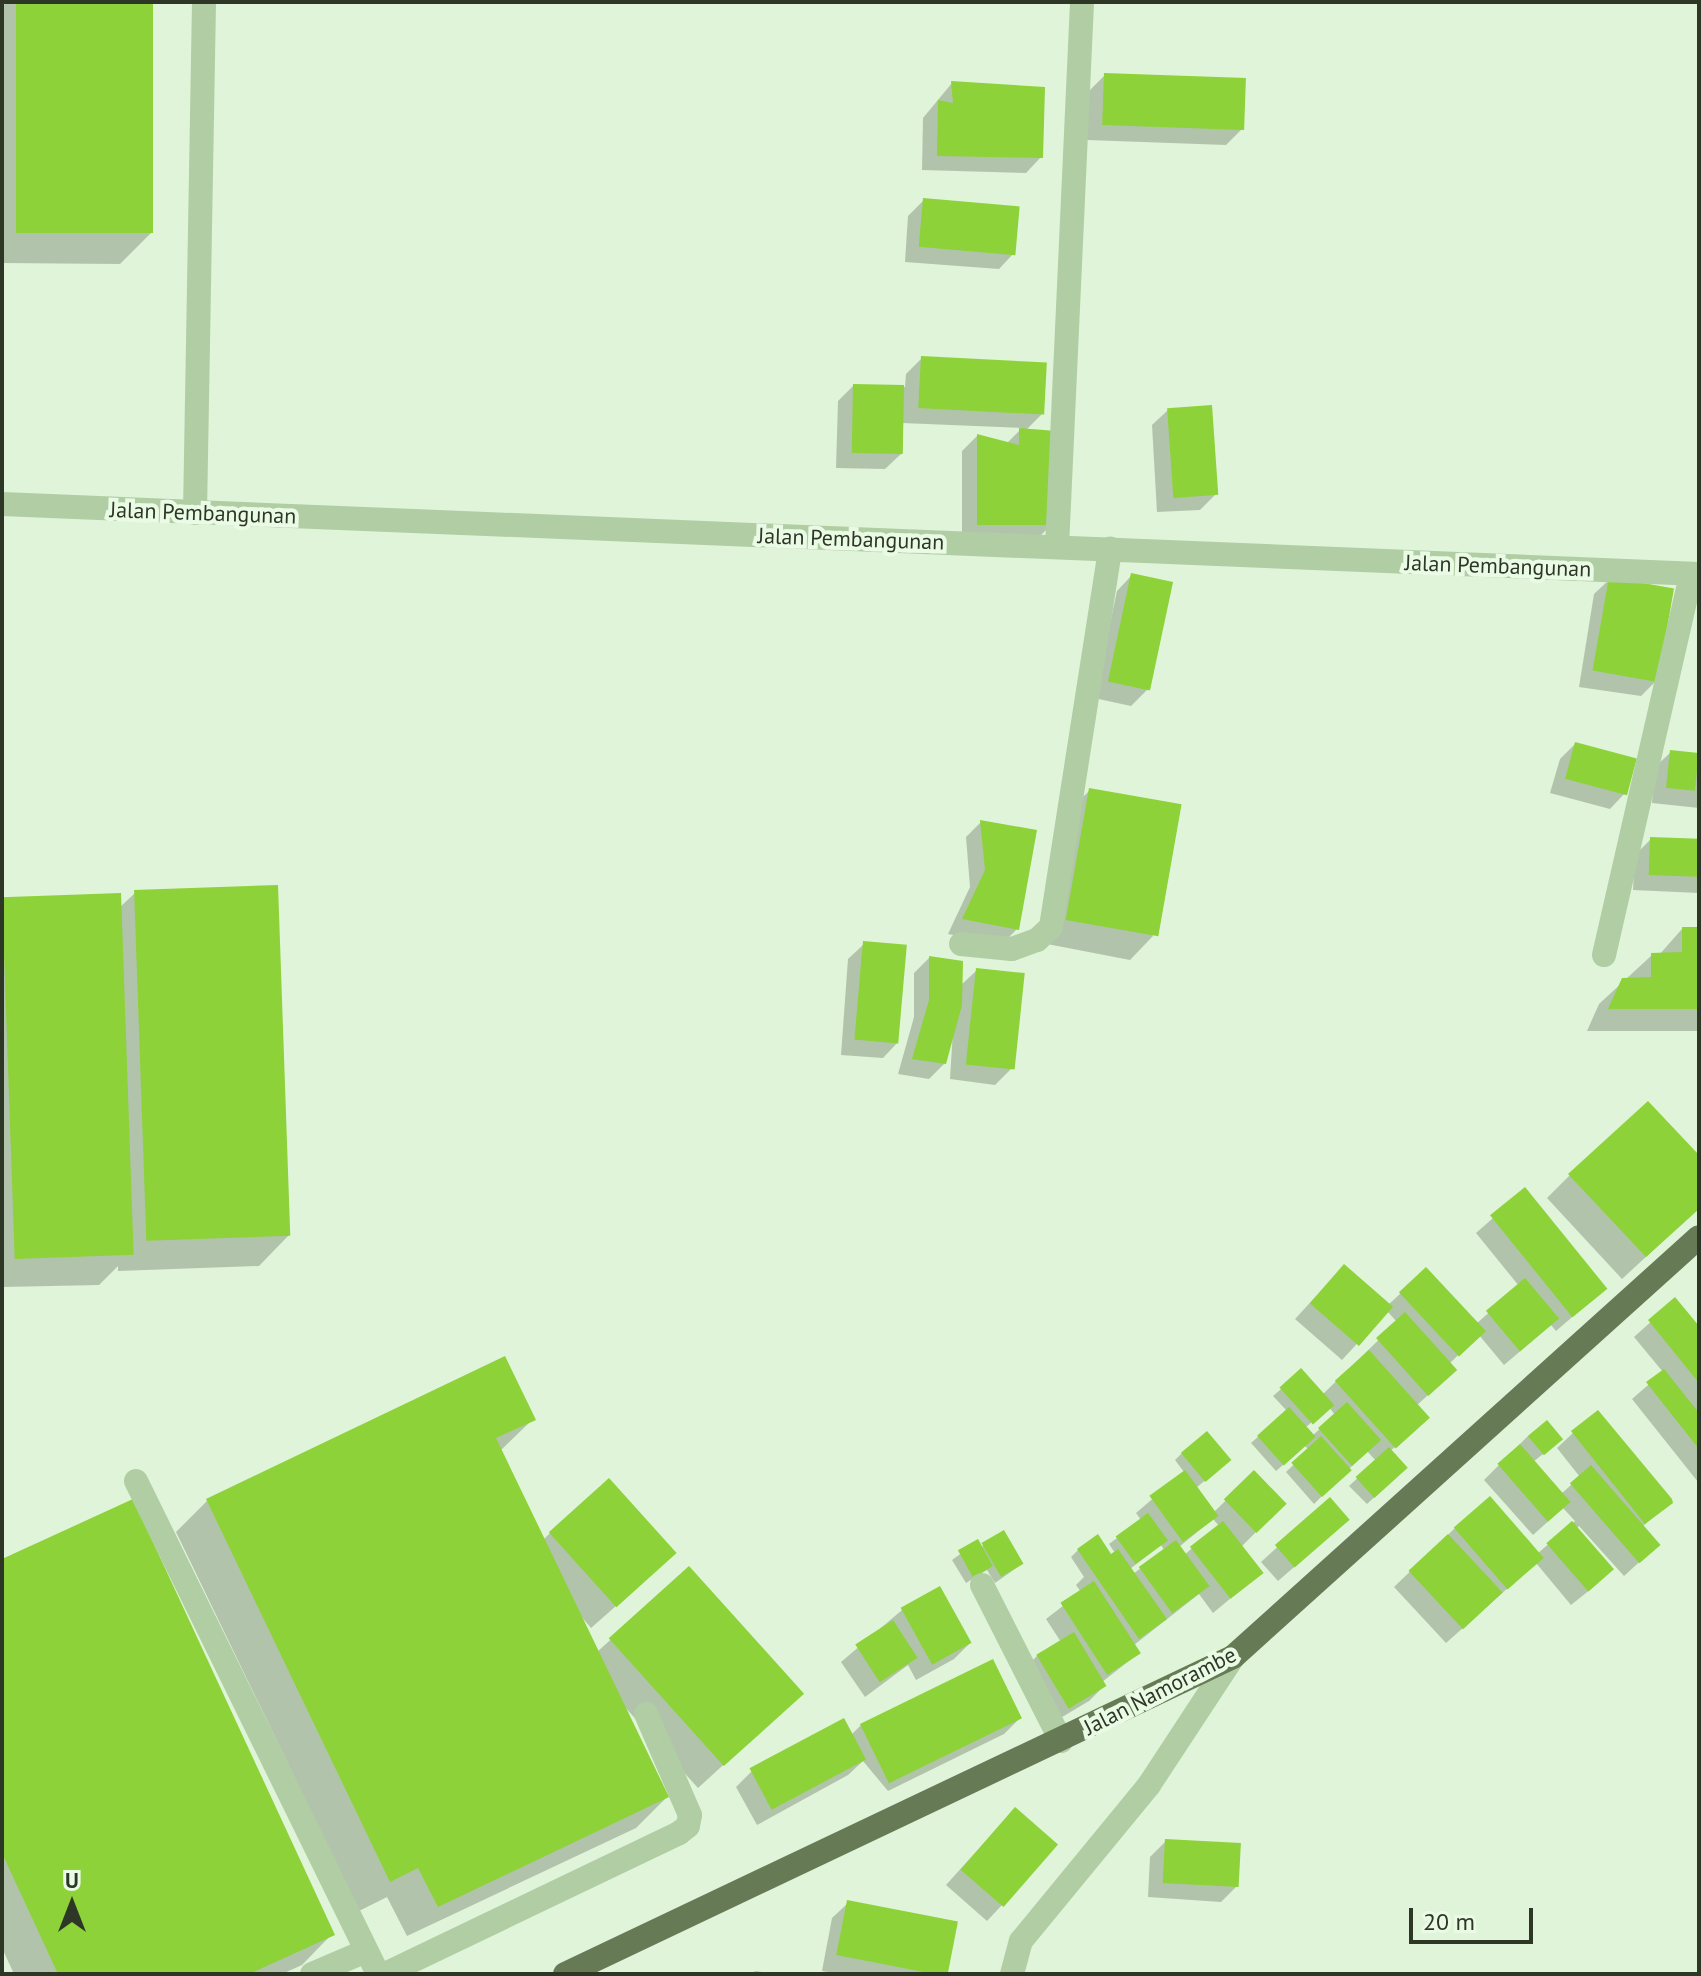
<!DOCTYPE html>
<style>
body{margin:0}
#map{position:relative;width:1701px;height:1976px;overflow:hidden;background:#dff4d8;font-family:"PT Sans",sans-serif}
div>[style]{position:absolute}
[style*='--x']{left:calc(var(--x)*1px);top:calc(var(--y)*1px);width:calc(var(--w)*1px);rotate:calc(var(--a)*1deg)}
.shadow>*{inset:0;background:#0003}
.building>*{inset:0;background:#8cd238;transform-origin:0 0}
.minor>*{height:24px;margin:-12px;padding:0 12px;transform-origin:12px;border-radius:12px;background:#b1cda3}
.major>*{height:24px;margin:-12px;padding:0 12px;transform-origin:12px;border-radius:12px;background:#667b55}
span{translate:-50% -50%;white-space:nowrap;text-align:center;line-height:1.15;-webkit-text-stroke:8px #eafbe5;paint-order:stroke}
.street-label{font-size:22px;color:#2e3726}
.frame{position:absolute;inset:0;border:4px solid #2e3726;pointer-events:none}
.north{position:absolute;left:32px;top:1864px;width:80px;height:80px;-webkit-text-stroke:6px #eafbe5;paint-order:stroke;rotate:0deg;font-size:22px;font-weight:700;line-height:32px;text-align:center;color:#2e3726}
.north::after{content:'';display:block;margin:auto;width:28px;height:36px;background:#2e3726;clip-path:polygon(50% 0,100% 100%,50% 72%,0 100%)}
.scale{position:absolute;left:1409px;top:1908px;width:124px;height:36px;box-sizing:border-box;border:4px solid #2e3726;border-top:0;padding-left:10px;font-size:24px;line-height:28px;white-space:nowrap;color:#2e3726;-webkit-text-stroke:6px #eafbe5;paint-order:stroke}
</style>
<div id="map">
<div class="shadow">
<div style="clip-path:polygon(7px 2px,151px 2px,151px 233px,120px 264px,2px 263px,2px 7px)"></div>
<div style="clip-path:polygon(1105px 75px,1242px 129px,1226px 145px,1087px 140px,1089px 91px)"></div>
<div style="clip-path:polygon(952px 83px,1041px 157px,1026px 173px,922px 170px,923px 118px)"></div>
<div style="clip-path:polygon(924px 200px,1014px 253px,999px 269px,905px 262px,908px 216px)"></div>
<div style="clip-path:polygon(922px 358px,1043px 413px,1025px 431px,1052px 524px,1036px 540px,962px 540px,962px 451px,977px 436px,1006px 444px,1022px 428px,902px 423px,901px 454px,885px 469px,836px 468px,838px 401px,853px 386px,905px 387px,906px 374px)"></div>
<div style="clip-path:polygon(1168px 410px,1216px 494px,1200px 510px,1157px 512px,1152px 425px)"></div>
<div style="clip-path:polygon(1132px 575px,1147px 690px,1131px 706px,1094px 698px,1117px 591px)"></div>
<div style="clip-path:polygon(1610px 579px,1656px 681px,1641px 696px,1579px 687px,1594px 594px)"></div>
<div style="clip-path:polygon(1575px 744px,1625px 793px,1610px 809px,1550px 793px,1560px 759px)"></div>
<div style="clip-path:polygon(1671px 752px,1699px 755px,1699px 808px,1652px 803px,1655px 767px)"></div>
<div style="clip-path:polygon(1090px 790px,1153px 936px,1130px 960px,1042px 943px,1067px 813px)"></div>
<div style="clip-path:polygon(981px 822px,1017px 929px,1002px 944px,948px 934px,970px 887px,966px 837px)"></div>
<div style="clip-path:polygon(1651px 839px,1699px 841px,1699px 893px,1633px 890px,1635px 855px)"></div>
<div style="clip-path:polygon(135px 893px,289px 1235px,259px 1266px,118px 1271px,118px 1266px,99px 1285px,2px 1287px,2px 899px,119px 908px)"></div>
<div style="clip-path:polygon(1682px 929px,1699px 929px,1699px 1031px,1587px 1031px,1599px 1004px,1652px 955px,1659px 955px)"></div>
<div style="clip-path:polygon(864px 944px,898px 1042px,883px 1058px,841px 1055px,848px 959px)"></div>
<div style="clip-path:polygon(929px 958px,960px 986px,977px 970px,1011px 1069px,995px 1085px,950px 1079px,953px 1030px,945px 1063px,929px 1079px,898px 1074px,914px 1017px,914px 973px)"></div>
<div style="clip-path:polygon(1699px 1158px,1699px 1208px,1622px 1279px,1547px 1198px,1570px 1175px)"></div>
<div style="clip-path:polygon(evenodd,1525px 1190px,1606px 1288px,1556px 1331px,1551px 1325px,1504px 1365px,1479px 1335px,1449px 1364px,1439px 1385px,1416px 1406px,1412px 1433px,1390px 1451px,1406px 1468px,1367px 1504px,1349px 1486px,1376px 1461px,1367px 1451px,1314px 1504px,1286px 1472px,1309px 1450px,1305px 1446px,1276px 1471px,1251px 1443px,1287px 1411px,1273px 1396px,1281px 1389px,1322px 1395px,1397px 1322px,1387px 1311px,1342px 1360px,1295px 1319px,1329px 1282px,1388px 1305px,1426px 1270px,1476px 1324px,1519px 1286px,1476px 1233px,1525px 1190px,1329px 1407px,1335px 1415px,1312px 1436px,1305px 1428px,1329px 1407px)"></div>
<div style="clip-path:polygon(1675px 1300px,1699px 1329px,1698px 1482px,1632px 1399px,1663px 1372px,1634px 1337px)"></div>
<div style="clip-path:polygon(533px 1419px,500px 1451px,543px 1540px,550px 1533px,650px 1576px,591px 1628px,580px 1615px,597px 1652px,689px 1569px,801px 1694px,698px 1788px,623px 1705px,667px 1797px,636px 1828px,407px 1936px,387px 1897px,359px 1911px,176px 1532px,207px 1501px)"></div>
<div style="clip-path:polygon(1573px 1433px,1670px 1502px,1642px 1527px,1658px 1545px,1624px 1576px,1579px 1526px,1576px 1529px,1611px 1569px,1596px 1585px,1571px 1605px,1536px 1563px,1446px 1643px,1394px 1587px,1455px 1528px,1537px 1554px,1575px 1521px,1563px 1508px,1533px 1535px,1484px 1480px,1528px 1436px,1553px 1446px,1533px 1462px,1561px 1494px,1580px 1477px,1557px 1448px)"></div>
<div style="clip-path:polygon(evenodd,1182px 1453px,1221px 1467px,1196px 1488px,1214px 1512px,1254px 1473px,1284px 1504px,1241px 1547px,1261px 1573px,1213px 1613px,1199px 1594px,1134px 1645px,1139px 1653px,1102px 1682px,1104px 1686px,1089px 1701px,1052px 1723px,1021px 1672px,1037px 1656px,1061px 1642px,1046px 1619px,1081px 1592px,1076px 1585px,1084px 1577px,1071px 1557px,1078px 1550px,1111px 1556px,1115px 1553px,1109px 1544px,1141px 1520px,1136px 1513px,1184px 1472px,1175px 1460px,1182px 1453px,1213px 1519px,1219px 1526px,1184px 1555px,1179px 1547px,1213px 1519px,1182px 1453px,1161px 1545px,1164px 1550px,1133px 1574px,1130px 1569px,1161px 1545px)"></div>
<div style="clip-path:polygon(1329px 1500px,1331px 1535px,1278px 1581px,1261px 1562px)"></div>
<div style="clip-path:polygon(1003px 1533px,1022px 1564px,995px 1583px,987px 1570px,966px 1583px,952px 1560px,977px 1542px,980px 1548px)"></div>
<div style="clip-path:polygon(2px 1562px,332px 1934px,302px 1965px,282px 1974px,14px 1974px,2px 1948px)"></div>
<div style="clip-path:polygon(940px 1589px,970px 1643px,954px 1659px,916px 1680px,908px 1665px,865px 1697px,841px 1662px,902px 1610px)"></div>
<div style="clip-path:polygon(992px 1661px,1020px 1718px,1004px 1734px,888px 1791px,863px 1761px,848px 1775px,757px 1825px,736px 1787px,751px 1772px,851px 1735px,861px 1725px)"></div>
<div style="clip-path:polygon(1000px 1825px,1002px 1905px,987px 1921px,946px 1885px)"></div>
<div style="clip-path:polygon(1166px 1841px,1237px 1886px,1221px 1902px,1148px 1897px,1150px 1857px)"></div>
<div style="clip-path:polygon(848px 1903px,956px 1923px,946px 1974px,840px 1974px,822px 1971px,832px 1918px)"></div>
<div style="clip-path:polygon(755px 1971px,777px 1974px,752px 1974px)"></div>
</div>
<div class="building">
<div style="left:16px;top:2px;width:137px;height:231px"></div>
<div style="left:1104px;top:73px;width:142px;height:52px;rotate:2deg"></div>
<div style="clip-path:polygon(951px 81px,1045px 87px,1043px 158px,937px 156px,938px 100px,953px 103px)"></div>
<div style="left:923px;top:198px;width:97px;height:49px;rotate:5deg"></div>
<div style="left:921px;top:356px;width:126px;height:52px;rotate:3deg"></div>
<div style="left:853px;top:384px;width:51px;height:69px;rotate:1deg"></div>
<div style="left:1212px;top:405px;width:90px;height:45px;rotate:86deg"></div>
<div style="clip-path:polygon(1019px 428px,1056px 431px,1053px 525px,977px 525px,977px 434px,1019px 445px)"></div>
<div style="left:1131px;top:573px;width:43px;height:111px;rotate:12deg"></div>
<div style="left:1609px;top:577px;width:66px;height:95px;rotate:10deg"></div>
<div style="left:1575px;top:742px;width:64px;height:38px;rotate:15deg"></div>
<div style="left:1670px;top:750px;width:29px;height:38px;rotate:6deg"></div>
<div style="left:1089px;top:788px;width:94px;height:134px;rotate:10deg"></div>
<div style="clip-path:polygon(980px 820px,1037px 830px,1019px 930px,962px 919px,985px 870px)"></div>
<div style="left:1650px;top:837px;width:49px;height:38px;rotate:2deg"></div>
<div style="left:278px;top:885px;width:351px;height:144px;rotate:88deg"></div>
<div style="left:121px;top:893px;width:362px;height:119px;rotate:88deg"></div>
<div style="clip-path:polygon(1682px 927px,1699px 927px,1699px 1009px,1608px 1009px,1622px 978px,1651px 977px,1651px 953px,1682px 952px)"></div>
<div style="left:863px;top:941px;width:44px;height:99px;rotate:5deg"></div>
<div style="clip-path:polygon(929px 956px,963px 961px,962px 1005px,946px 1064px,912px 1059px,929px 1000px)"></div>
<div style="left:976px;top:968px;width:49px;height:97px;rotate:6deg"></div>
<div style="clip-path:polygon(1648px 1101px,1699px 1155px,1699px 1209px,1646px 1257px,1568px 1174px)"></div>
<div style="left:1525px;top:1187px;width:131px;height:45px;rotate:51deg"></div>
<div style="left:1344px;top:1264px;width:65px;height:52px;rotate:41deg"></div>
<div style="left:1426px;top:1267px;width:88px;height:37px;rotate:47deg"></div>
<div style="left:1525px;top:1278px;width:53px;height:51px;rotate:50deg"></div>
<div style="clip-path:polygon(1675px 1297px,1699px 1326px,1699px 1383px,1648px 1320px)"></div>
<div style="left:1405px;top:1312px;width:78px;height:39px;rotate:48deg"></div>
<div style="left:1369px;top:1350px;width:91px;height:46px;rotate:48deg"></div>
<div style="clip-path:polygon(505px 1356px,536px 1420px,496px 1438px,669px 1797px,438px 1907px,418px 1868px,390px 1882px,206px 1499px)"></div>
<div style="left:1301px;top:1368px;width:50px;height:29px;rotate:48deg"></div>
<div style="clip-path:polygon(1664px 1369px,1699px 1413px,1699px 1449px,1646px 1382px)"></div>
<div style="left:1347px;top:1402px;width:51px;height:39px;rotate:48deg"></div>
<div style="left:1289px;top:1407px;width:40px;height:43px;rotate:48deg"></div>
<div style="clip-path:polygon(1598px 1410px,1672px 1499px,1673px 1503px,1645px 1524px,1571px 1431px)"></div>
<div style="left:1547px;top:1420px;width:25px;height:25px;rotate:50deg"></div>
<div style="left:1207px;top:1431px;width:38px;height:34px;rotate:50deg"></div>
<div style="left:1321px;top:1436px;width:46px;height:40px;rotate:48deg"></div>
<div style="left:1520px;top:1444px;width:77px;height:30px;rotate:49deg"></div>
<div style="left:1389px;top:1447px;width:28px;height:45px;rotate:48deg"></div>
<div style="left:1591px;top:1465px;width:106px;height:28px;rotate:49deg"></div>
<div style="left:1185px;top:1470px;width:57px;height:44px;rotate:54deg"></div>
<div style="left:1254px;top:1470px;width:47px;height:42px;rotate:46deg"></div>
<div style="left:609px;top:1478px;width:101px;height:81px;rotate:48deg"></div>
<div style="left:1490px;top:1496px;width:82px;height:48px;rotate:49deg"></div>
<div style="left:1330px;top:1497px;width:30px;height:73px;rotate:49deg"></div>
<div style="clip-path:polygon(133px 1499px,335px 1935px,249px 1974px,58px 1974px,2px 1853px,2px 1559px)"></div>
<div style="left:1148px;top:1513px;width:34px;height:40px;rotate:54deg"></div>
<div style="left:1223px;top:1521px;width:66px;height:42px;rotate:52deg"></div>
<div style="left:1572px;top:1521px;width:64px;height:34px;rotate:49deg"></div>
<div style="left:1004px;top:1530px;width:39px;height:26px;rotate:60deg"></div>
<div style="clip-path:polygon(1098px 1534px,1111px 1554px,1118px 1549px,1167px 1619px,1139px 1639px,1077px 1549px)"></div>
<div style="left:1448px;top:1534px;width:80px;height:54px;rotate:47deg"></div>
<div style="left:978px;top:1539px;width:31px;height:23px;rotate:61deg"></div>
<div style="left:1176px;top:1540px;width:57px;height:46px;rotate:54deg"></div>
<div style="left:689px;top:1566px;width:172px;height:108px;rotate:48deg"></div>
<div style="left:1094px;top:1581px;width:86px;height:40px;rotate:57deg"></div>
<div style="left:940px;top:1586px;width:65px;height:45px;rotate:61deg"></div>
<div style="left:893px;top:1620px;width:45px;height:45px;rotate:57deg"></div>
<div style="left:1074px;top:1632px;width:63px;height:44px;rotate:59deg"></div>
<div style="left:993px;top:1659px;width:66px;height:148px;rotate:64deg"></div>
<div style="left:844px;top:1718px;width:47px;height:107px;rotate:62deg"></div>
<div style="left:1015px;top:1807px;width:57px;height:83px;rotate:41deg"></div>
<div style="left:1165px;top:1839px;width:76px;height:44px;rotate:3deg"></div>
<div style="left:847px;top:1900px;width:113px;height:56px;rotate:11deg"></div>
</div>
<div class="minor">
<div style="--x:2;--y:504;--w:1698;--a:2.36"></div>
<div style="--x:195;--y:513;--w:511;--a:-88.99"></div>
<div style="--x:1057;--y:547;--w:546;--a:-87.37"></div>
<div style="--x:961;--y:944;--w:51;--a:5.6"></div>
<div style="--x:1012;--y:949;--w:27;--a:-20"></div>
<div style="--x:1037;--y:940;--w:19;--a:-43"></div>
<div style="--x:1051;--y:927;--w:383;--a:-81.1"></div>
<div style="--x:1604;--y:955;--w:391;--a:-77.1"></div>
<div style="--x:136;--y:1481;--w:549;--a:63.85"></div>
<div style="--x:982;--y:1585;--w:175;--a:63.1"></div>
<div style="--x:312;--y:1974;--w:59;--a:-23.1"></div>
<div style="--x:385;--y:1974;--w:326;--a:-25.6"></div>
<div style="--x:679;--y:1833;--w:11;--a:-38"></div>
<div style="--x:688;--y:1826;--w:11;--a:-80"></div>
<div style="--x:690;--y:1815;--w:110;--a:-113.5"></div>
<div style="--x:1012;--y:1974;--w:34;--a:-75"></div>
<div style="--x:1021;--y:1941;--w:202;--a:-50.6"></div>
<div style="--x:1149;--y:1785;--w:153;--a:-56.7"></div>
</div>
<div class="major">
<div style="--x:565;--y:1974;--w:739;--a:-25.39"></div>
<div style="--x:1233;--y:1657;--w:627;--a:-42.03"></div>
</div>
<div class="street-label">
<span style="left:203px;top:513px;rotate:2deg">Jalan Pembangunan</span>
<span style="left:851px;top:539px;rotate:2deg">Jalan Pembangunan</span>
<span style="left:1498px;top:566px;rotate:2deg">Jalan Pembangunan</span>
<span style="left:1160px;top:1691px;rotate:-27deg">Jalan Namorambe</span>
</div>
<div class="frame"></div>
<div class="north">U</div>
<div class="scale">20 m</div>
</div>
